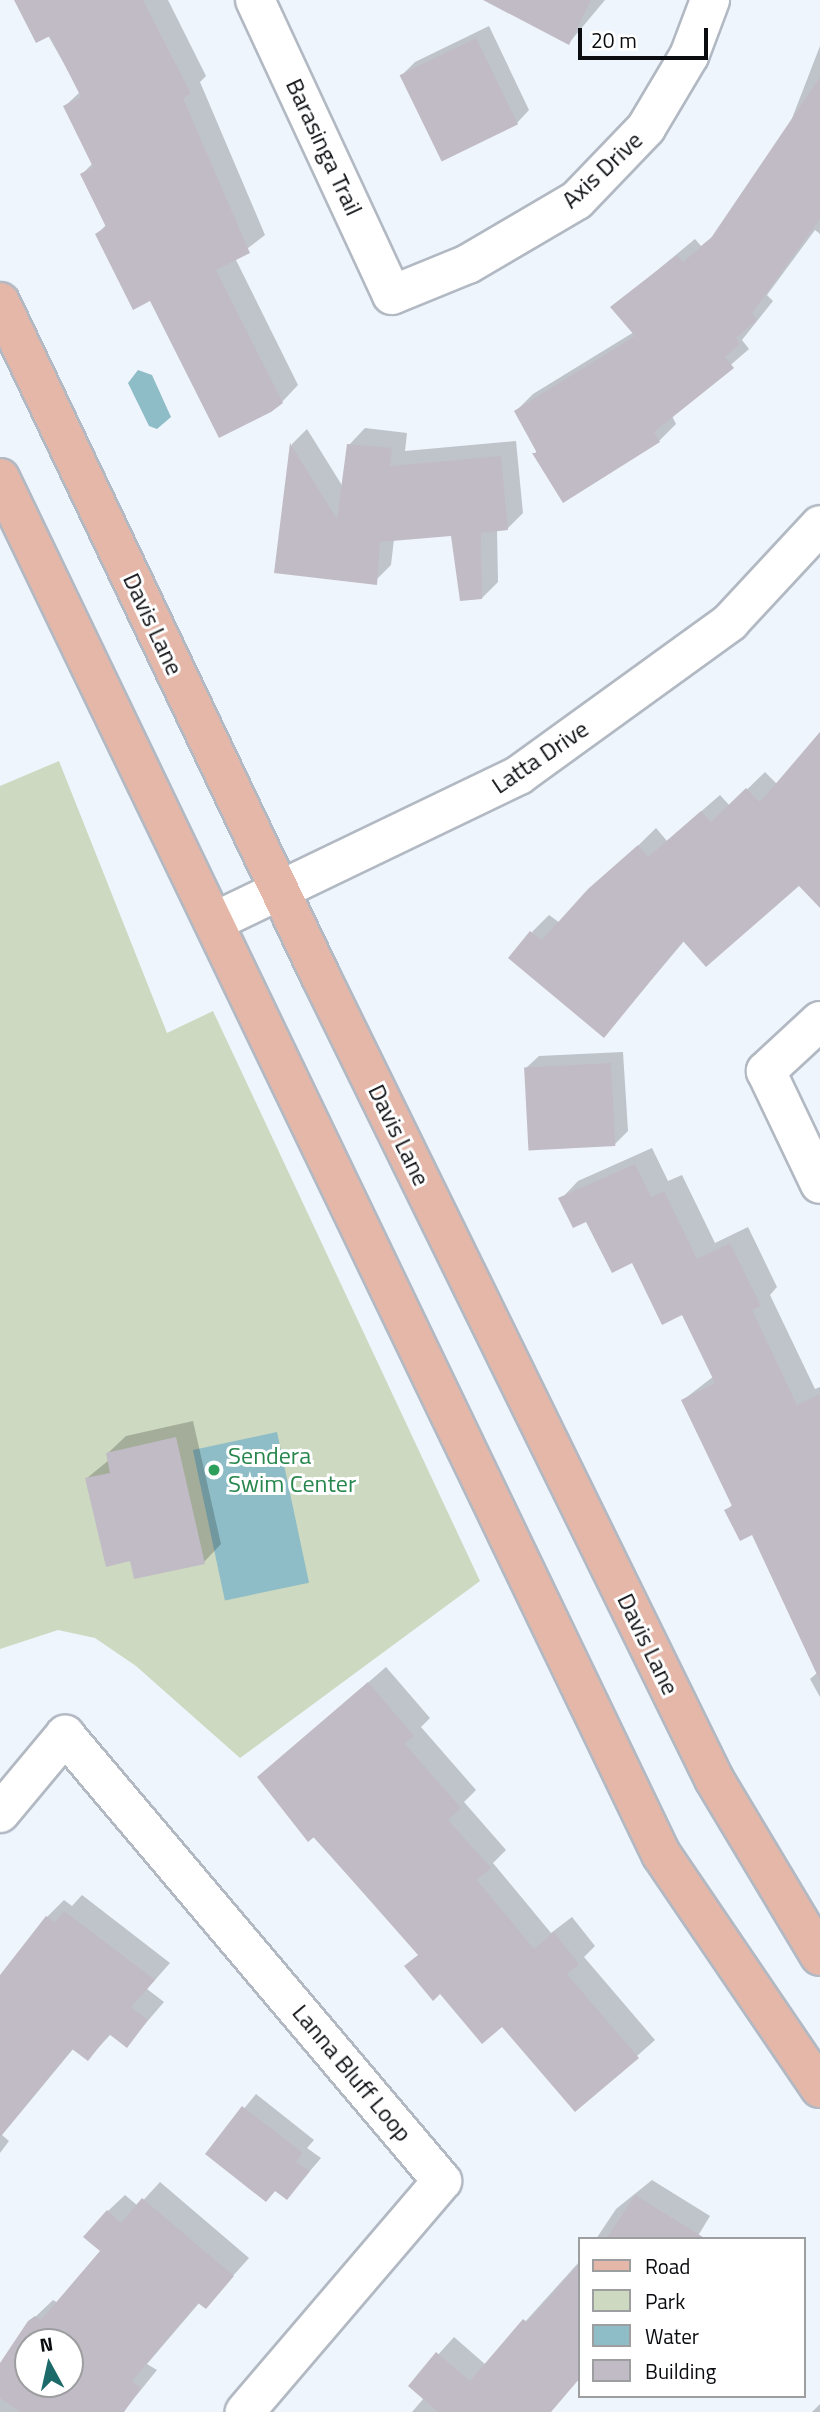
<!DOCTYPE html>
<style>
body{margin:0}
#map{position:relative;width:820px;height:2412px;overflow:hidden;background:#eff5fd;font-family:"Titillium Web",sans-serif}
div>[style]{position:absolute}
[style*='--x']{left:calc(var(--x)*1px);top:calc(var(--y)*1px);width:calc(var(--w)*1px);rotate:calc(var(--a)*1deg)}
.green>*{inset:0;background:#cdd9c0}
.water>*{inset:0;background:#8ebdc7;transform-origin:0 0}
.shadow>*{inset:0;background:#0003}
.building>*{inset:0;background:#c1bbc6;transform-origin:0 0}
.roads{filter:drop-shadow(2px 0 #b2b9c3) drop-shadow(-2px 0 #b2b9c3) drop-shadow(0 2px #b2b9c3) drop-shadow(0 -2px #b2b9c3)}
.minor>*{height:38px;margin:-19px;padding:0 19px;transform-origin:19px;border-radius:19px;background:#fff}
.major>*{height:38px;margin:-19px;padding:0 19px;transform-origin:19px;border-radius:19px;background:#e5b7a9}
.dots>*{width:19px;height:19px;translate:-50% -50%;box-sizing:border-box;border:4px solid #fff;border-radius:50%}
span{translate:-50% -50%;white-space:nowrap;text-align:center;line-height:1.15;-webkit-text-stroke:6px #fff;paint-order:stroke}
.street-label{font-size:24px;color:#0a0c0f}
.leisure-label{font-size:24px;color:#27864d}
.left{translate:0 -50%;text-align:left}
.legend{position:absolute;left:578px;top:2237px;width:228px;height:161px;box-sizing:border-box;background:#fff;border:2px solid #9d9e9f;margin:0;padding:9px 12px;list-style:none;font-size:21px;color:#0a0c0f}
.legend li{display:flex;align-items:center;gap:14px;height:35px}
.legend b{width:35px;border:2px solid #9d9e9f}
.north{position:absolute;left:14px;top:2328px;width:70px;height:70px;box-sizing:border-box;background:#fff;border:2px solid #9d9e9f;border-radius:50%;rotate:352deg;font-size:19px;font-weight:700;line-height:28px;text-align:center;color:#0a0c0f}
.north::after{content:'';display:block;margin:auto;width:24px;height:32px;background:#1d6a6a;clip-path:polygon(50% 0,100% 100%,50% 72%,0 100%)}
.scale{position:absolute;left:578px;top:28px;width:130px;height:32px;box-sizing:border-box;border:4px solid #0a0c0f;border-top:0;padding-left:9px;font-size:21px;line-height:24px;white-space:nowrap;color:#0a0c0f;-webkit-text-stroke:5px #fff;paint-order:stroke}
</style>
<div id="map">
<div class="green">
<div style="clip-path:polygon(59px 761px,167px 1033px,213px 1011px,480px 1581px,240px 1758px,136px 1666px,95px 1638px,58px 1630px,0 1649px,0 786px)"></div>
</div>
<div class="water">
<div style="clip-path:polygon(138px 370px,152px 375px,171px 417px,157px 429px,149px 426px,128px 383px)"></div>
<div style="left:277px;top:1432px;width:154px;height:86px;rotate:78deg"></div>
</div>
<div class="shadow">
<div style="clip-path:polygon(28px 0,168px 0,206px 76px,200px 82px,265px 235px,235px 258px,298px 385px,282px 402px,151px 299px,97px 234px,107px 224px,82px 174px,93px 163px,65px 106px,80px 92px)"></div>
<div style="clip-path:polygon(516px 0,605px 0,569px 43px)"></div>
<div style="clip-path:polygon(489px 26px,529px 110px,517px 123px,402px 75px,415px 62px)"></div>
<div style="clip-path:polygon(820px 46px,820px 234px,815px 230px,767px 295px,773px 301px,742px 340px,749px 349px,672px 416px,676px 424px,659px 441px,564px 500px,534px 454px,538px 450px,516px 411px,533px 394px,634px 332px,613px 307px,695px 239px,701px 246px,718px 232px,791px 121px)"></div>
<div style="clip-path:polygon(365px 428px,407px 433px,405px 451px,516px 441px,523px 513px,507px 529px,497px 530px,498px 582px,482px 598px,452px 534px,394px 539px,391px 565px,375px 581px,276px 571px,292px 444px,307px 429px,343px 487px,349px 445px)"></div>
<div style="clip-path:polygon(820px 732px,820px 897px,799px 884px,685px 940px,604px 1036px,532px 932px,549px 915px,560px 923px,656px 828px,667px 841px,720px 795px,730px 806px,765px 772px,777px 784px)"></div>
<div style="clip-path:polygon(623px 1052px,628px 1131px,615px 1144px,526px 1068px,539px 1056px)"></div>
<div style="clip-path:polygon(652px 1148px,668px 1181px,682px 1175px,715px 1243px,748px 1227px,777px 1287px,770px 1295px,815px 1389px,820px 1387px,820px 1697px,810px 1679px,817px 1673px,753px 1533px,727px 1510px,733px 1504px,683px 1400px,714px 1376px,683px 1313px,633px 1261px,561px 1199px,578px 1181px)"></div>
<div style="clip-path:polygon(193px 1421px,221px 1544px,204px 1562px,131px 1559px,87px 1478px,109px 1460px,108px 1453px,126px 1436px)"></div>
<div style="clip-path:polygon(386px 1667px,430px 1718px,421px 1727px,476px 1790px,464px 1802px,506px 1850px,493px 1863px,551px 1933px,572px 1917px,595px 1946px,584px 1957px,655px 2040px,576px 2110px,502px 2024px,419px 1954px,259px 1777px)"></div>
<div style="clip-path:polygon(82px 1895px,170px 1963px,147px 1989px,164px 2002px,127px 2045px,111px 2034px,88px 2059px,74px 2048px,2px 2135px,9px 2141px,0 2153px,0 1978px,47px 1917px,64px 1900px,72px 1906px)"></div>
<div style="clip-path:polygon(256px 2094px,314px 2140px,307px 2148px,321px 2158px,287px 2198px,276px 2190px,266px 2200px,207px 2154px)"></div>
<div style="clip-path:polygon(652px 2180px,710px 2216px,696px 2239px,596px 2239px,616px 2209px)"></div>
<div style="clip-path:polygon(evenodd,160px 2182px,249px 2258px,205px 2307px,200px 2302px,147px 2364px,157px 2370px,123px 2412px,0 2412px,0 2366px,30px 2322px,53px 2300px,58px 2303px,102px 2250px,108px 2211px,125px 2195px,138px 2206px,160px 2182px,28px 2342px,70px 2342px,70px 2384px,28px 2384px,28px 2342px)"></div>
<div style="clip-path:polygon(580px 2261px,580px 2378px,567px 2392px,545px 2412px,412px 2412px,424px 2398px,410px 2386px,454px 2337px,486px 2365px)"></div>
<div style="clip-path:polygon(820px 2404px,820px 2412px,812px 2412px)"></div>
</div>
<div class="building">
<div style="clip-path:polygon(14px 0,143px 0,191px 94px,183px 98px,250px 253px,216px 270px,283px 403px,271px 412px,219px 438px,150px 301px,133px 310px,95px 234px,106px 227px,80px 174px,93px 167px,63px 106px,81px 97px,50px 36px,36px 43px)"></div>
<div style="clip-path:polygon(483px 0,591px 0,569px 45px)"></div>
<div style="left:476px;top:38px;width:96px;height:85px;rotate:64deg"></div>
<div style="clip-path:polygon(820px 77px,820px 219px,752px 313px,757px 320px,736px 338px,740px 344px,725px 357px,734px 368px,654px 432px,660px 442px,563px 503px,532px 453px,537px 453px,514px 411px,635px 336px,610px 307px,677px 255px,683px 262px,711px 238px)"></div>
<div style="clip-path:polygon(290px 443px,337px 519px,347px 444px,392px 448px,390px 466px,501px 456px,508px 530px,481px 533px,482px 599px,460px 601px,451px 536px,380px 542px,377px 585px,274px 573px)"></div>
<div style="clip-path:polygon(820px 732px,820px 908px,799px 886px,706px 967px,683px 941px,604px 1038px,508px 958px,530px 931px,542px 940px,588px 889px,638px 845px,648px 857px,701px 811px,711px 822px,746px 788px,760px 802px)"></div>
<div style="left:611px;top:1063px;width:83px;height:87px;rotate:87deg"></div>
<div style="clip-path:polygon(635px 1164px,651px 1197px,664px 1191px,697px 1259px,730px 1243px,761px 1306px,752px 1310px,797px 1405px,820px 1394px,820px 1681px,752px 1535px,740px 1541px,724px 1510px,732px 1506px,681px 1400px,715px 1383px,682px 1315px,662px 1325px,632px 1263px,612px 1273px,586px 1222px,573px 1228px,558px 1198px)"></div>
<div style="clip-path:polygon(176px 1437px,205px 1564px,134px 1579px,130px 1561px,106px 1567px,85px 1478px,110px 1473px,106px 1453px)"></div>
<div style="clip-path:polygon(368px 1682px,414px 1736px,405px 1744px,461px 1808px,448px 1820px,491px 1868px,477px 1880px,534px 1949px,554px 1932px,579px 1964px,567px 1974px,639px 2058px,575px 2112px,502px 2027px,482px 2044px,440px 1994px,433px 2001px,404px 1966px,418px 1955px,314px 1837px,308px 1842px,257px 1777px)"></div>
<div style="clip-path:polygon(64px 1911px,155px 1980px,131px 2007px,148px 2020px,127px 2048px,109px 2034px,88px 2061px,72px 2049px,0 2137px,0 1975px,46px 1916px,55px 1922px)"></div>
<div style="clip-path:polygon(242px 2106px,303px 2153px,296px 2162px,310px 2171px,287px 2200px,275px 2191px,266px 2202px,205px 2154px)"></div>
<div style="clip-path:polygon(635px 2195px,706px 2239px,606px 2239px)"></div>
<div style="clip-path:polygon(evenodd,142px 2198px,234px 2276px,206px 2309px,198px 2303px,132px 2381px,141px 2388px,124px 2412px,20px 2412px,0 2398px,0 2363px,28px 2321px,35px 2316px,41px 2320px,100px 2251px,83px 2237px,107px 2210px,121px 2223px,142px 2198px,28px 2342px,70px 2342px,70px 2384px,28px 2384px,28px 2342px)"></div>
<div style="clip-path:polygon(580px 2263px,580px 2378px,551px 2412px,438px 2412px,408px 2386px,436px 2352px,470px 2381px,523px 2319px,527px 2322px)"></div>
</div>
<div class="roads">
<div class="minor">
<div style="--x:255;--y:0;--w:325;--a:65.1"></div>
<div style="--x:392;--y:295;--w:82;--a:-22.2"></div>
<div style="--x:468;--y:264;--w:126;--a:-30.4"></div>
<div style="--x:577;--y:200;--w:100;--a:-46.2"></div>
<div style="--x:646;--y:128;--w:84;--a:-59.2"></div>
<div style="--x:689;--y:56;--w:60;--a:-69.4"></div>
<div style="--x:214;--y:922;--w:339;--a:-25.7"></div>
<div style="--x:519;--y:775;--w:261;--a:-35.9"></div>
<div style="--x:730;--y:622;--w:132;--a:-47.1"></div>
<div style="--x:820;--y:1021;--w:74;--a:137.2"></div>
<div style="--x:766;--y:1071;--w:125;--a:64.5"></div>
<div style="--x:0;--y:1813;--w:102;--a:-50.2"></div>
<div style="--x:65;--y:1735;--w:584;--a:49.79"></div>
<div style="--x:442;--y:2181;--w:304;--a:130.5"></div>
</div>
<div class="major">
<div style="--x:0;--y:302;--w:745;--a:64.57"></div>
<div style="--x:320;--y:975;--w:895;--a:63.89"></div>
<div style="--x:714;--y:1779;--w:206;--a:59.1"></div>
<div style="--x:0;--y:478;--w:1527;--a:64.34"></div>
<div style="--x:661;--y:1854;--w:283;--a:55.8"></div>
</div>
</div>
<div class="dots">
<div style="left:214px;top:1470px;background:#2e9e5b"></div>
</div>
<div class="street-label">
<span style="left:324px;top:147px;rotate:65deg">Barasinga Trail</span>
<span style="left:602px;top:170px;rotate:-43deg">Axis Drive</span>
<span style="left:153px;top:624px;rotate:65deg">Davis Lane</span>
<span style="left:540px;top:757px;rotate:-34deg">Latta Drive</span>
<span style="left:399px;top:1135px;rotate:64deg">Davis Lane</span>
<span style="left:648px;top:1644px;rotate:64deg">Davis Lane</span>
<span style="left:352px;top:2073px;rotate:50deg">Lanna Bluff Loop</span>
</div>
<div class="leisure-label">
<span class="left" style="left:228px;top:1470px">Sendera<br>Swim Center</span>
</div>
<ul class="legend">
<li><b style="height:9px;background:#e5b7a9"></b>Road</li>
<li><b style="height:19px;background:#cdd9c0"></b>Park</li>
<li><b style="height:19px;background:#8ebdc7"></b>Water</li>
<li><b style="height:19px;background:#c1bbc6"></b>Building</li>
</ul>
<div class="north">N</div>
<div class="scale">20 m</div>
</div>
